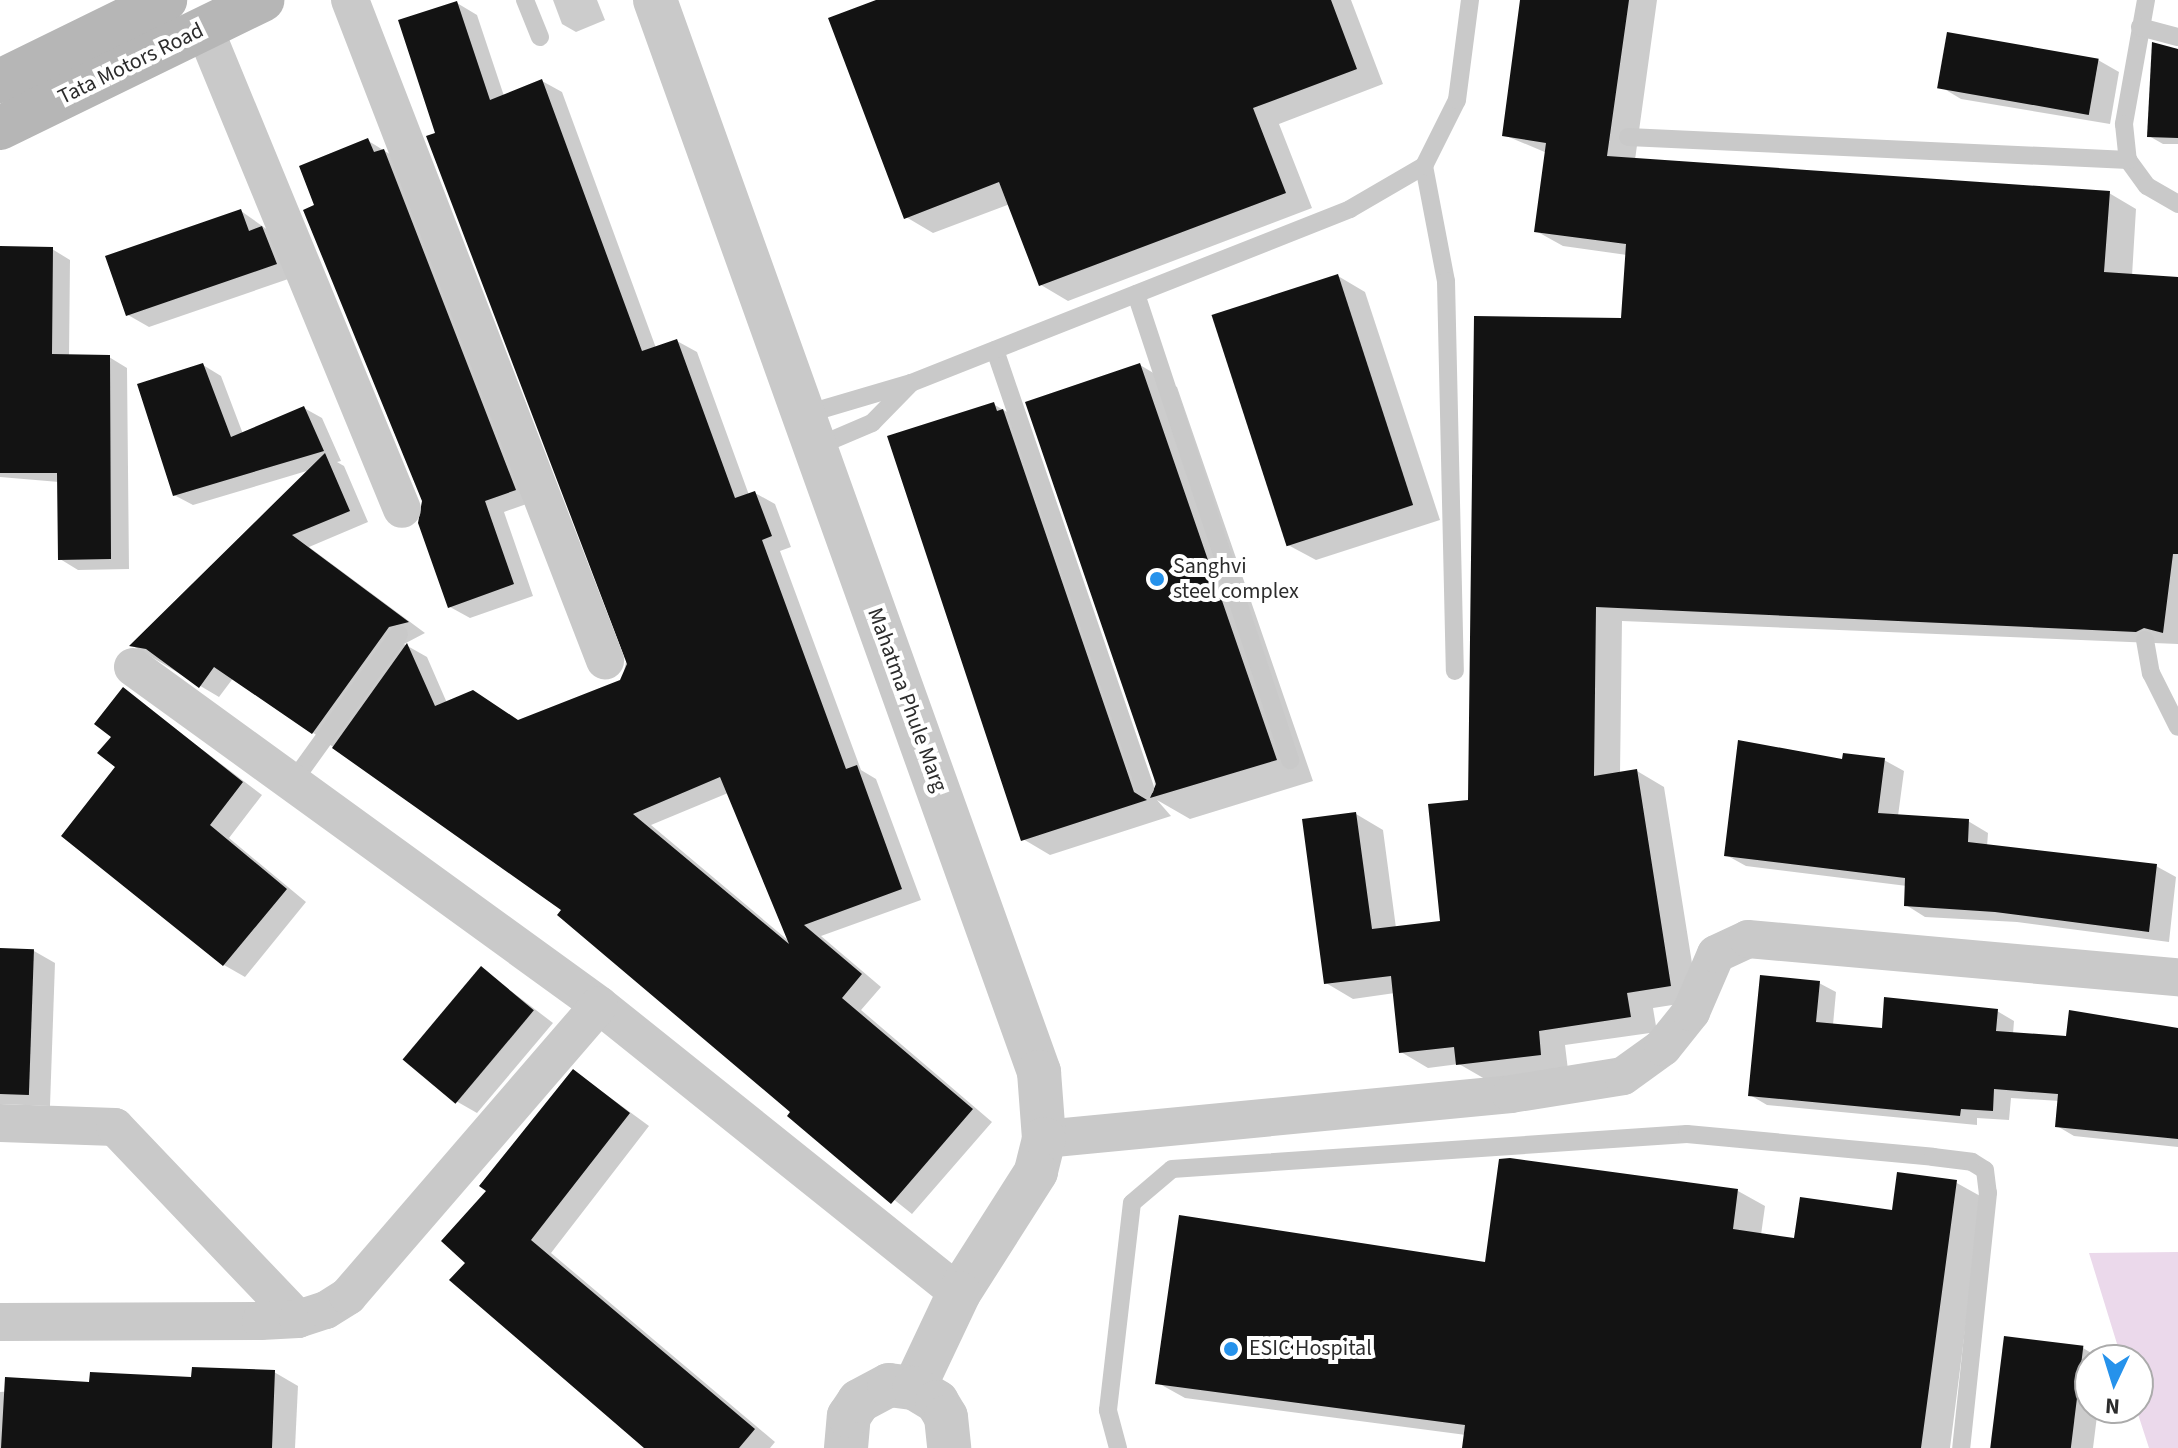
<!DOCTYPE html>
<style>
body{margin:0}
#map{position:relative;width:2178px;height:1448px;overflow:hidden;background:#fff;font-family:"Source Sans 3",sans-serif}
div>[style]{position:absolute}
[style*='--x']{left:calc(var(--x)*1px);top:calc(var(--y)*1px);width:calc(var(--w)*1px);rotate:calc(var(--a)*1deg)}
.green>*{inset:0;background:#ebd9eb}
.shadow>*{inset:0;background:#0003}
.building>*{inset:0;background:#131313;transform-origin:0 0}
.service>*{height:18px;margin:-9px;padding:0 9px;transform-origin:9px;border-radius:9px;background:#c9c9c9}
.minor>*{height:38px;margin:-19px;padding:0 19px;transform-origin:19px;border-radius:19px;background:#c9c9c9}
.tertiary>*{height:44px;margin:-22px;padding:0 22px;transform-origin:22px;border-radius:22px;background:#c9c9c9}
.secondary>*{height:44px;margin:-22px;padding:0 22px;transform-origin:22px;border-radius:22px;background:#b6b6b6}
.dots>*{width:22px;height:22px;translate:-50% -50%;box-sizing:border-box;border:4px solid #fff;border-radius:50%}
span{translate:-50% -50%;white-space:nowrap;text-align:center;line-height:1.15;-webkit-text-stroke:8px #fff;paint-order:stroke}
.street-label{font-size:22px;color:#2c2c2c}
.poi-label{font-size:22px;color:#2c2c2c}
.left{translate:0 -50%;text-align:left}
.north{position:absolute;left:2074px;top:1344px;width:80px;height:80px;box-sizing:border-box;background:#fff;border:2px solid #ababab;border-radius:50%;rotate:184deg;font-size:22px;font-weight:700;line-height:32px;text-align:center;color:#2c2c2c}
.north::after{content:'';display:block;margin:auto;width:28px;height:36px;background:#2692eb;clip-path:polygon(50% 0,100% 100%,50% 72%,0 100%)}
</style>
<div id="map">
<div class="green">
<div style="clip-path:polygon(2178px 1252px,2178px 1448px,2149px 1448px,2136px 1408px,2138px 1360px,2122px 1360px,2089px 1253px)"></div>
</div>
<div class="shadow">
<div style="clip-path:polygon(553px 0,597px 0,605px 20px,576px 32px,562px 24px)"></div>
<div style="clip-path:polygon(882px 0,1351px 0,1383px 84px,1279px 124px,1312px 208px,1068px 301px,1041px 285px,1010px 204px,933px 233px,906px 217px)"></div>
<div style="clip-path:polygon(1522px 0,1657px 0,1635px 160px,2109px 193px,2136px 209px,2132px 276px,2178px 279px,2178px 644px,1622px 621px,1620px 774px,1637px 771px,1664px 787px,1698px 1001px,1653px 1008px,1657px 1032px,1565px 1045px,1568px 1070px,1485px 1079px,1459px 1064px,1428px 1068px,1401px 1052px,1395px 993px,1353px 999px,1326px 983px,1356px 814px,1383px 830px,1396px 928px,1442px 923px,1470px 802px,1623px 320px,1627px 255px,1563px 246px,1536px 231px,1547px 153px,1504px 135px)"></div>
<div style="clip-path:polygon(evenodd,457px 3px,477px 15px,504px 96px,542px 81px,562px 92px,656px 348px,677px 341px,697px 352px,749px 495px,755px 493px,775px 504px,791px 547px,780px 551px,861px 770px,876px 779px,921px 900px,821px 936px,881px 987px,861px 1010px,992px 1122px,912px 1214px,790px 1116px,793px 1112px,564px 910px,234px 677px,219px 697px,133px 646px,310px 470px,193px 505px,174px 495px,203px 365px,221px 376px,243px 434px,304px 408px,322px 418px,341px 461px,337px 462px,344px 466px,368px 522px,309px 547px,425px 633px,404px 644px,427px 657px,447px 703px,519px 721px,622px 681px,628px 652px,437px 135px,457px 3px,728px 793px,790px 942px,651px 825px,728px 793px)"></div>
<div style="clip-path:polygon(2098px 60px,2119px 72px,2110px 124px,1961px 99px,1941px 87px)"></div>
<div style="clip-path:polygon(2178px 76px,2178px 144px,2163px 144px,2149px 136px)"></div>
<div style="clip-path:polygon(367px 140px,404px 163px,535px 501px,504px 512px,533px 596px,470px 618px,450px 607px,424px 500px,317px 206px)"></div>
<div style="clip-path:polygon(241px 211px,282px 240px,297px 276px,149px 327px,128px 315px)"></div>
<div style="clip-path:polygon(0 248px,52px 249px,70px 260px,69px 357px,109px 357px,127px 368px,129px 569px,78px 570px,60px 559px,59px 482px,0 477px)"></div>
<div style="clip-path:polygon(1338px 276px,1365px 292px,1440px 520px,1316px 560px,1288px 545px)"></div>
<div style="clip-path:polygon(1140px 365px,1177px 387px,1313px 781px,1190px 819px,1157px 800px,1171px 816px,1050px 855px,1023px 839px,993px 404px,1021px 420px,1155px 793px)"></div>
<div style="clip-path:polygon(124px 690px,262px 795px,229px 838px,306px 902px,245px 977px,224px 965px,113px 736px)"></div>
<div style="clip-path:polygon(1884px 760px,1904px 771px,1898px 816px,1968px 821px,1988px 833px,1987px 847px,2156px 866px,2176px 877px,2169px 942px,2017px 922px,1925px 917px,1906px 905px,1907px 886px,1746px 866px,1726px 855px,1844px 762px)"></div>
<div style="clip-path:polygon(0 950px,34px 951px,55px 963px,50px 1106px,0 1104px)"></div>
<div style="clip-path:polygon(481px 968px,553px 1023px,477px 1113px,456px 1101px)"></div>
<div style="clip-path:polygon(1819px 983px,1836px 992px,1833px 1025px,1883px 1030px,1997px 1011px,2014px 1021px,2013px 1034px,2068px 1038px,2178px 1029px,2178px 1147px,2074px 1136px,2057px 1126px,2060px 1101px,2011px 1098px,2009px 1120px,1977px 1118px,1977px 1125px,1767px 1105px,1750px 1095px)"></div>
<div style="clip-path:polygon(574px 1071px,649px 1126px,551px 1253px,775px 1442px,770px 1448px,649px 1448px,468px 1263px,489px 1191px)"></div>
<div style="clip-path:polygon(1955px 1182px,1982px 1197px,1950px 1448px,1464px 1448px,1466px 1435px,1185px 1398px,1158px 1383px,1487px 1265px,1738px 1191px,1765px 1206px,1761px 1235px,1796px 1241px,1894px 1212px)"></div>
<div style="clip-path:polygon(2083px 1348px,2103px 1360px,2090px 1360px,2090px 1408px,2098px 1408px,2093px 1448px,1992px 1448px)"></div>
<div style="clip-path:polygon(274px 1372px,298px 1386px,295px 1448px,0 1448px,0 1392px)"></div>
</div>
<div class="building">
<div style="clip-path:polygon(876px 0,1331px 0,1357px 69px,1253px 108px,1286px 193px,1039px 286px,999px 182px,904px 219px,828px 18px)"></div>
<div style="clip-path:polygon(1520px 0,1629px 0,1607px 156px,2110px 191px,2104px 272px,2178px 277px,2178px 554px,2173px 554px,2163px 633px,2144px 628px,2136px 632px,1596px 607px,1594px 776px,1637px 769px,1671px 986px,1627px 993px,1631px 1017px,1539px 1031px,1541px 1055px,1456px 1065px,1454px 1047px,1399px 1053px,1391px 976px,1324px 984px,1302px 819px,1356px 812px,1372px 929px,1440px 921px,1428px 804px,1468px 800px,1474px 316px,1621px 318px,1626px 244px,1534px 232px,1546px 143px,1502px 136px)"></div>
<div style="clip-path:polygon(evenodd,457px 1px,490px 100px,542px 79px,642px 351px,677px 339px,735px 498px,755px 491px,772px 536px,762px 540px,846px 769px,857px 765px,902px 889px,804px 925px,862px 974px,842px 998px,973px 1109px,891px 1204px,787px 1116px,790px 1112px,557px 915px,561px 910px,332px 748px,407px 643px,435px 706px,473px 690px,518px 720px,620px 680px,627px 664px,426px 136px,435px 133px,398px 20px,457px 1px,720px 777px,784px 932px,789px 944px,633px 814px,720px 777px)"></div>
<div style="left:1947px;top:32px;width:154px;height:57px;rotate:10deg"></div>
<div style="clip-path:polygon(2152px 42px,2178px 49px,2178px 138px,2147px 137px)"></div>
<div style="clip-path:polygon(368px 138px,374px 152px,384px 149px,516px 490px,485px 501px,514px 584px,448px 608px,418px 523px,422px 501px,303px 210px,314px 205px,299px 166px)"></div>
<div style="clip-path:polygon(241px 209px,249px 231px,262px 226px,277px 264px,126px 316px,105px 256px)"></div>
<div style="clip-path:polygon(0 246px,53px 247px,52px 354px,110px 355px,111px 559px,58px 560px,57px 473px,0 473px)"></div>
<div style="left:1338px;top:274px;width:243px;height:133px;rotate:72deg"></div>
<div style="clip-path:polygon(203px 363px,231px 437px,304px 406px,324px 451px,173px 496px,137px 384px)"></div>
<div style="clip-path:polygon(1140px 363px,1277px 760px,1150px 798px,1156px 784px,1025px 402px)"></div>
<div style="clip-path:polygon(994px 402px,997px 411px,1003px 409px,1134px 792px,1147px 800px,1021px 841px,887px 436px)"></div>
<div style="clip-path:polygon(325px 453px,350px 511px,292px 535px,409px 622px,389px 627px,312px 734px,214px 667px,199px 688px,146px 649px,129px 646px)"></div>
<div style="clip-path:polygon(123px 687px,243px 782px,210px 825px,287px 889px,223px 966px,61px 836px,115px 767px,97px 753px,111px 737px,94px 724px)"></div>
<div style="clip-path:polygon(1738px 740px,1842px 759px,1843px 753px,1885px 758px,1878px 813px,1969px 819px,1968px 842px,2157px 864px,2149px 932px,1995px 912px,1904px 906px,1905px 878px,1724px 856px)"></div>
<div style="left:0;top:948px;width:34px;height:146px;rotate:2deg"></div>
<div style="left:481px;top:966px;width:69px;height:122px;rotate:40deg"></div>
<div style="clip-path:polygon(1760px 975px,1820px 981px,1816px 1022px,1882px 1028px,1884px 997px,1998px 1009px,1996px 1031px,2066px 1036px,2069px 1010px,2178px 1028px,2178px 1139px,2055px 1127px,2058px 1094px,1994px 1089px,1993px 1111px,1961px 1109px,1960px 1116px,1748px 1096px)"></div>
<div style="clip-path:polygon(573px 1069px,630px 1113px,531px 1240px,755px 1429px,739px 1448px,644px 1448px,449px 1280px,465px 1263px,441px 1241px,486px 1191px,479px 1186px)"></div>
<div style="clip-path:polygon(1510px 1158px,1738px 1189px,1733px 1229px,1794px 1238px,1800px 1197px,1892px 1210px,1897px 1172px,1957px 1180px,1921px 1448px,1462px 1448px,1465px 1425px,1155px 1384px,1179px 1215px,1485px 1262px,1499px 1159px)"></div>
<div style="left:2004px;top:1336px;width:80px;height:113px;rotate:7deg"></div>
<div style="clip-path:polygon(192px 1367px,275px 1370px,272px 1448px,1px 1448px,5px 1377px,89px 1382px,90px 1372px,191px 1377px)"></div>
</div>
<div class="service">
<div style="--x:525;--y:0;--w:40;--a:68"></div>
<div style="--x:2146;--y:0;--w:126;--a:100.1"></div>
<div style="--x:2124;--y:124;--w:36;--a:84"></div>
<div style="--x:2128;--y:160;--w:32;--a:54"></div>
<div style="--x:2147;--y:186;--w:36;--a:30"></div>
<div style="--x:2140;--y:27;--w:39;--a:15"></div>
<div style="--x:1628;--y:137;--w:501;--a:2.63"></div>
<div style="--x:1424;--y:166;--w:117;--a:79.2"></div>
<div style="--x:1446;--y:281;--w:390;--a:88.7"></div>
<div style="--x:1136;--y:294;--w:491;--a:71.7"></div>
<div style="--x:995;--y:350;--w:463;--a:71.1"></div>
<div style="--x:806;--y:414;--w:109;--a:-16.4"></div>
<div style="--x:911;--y:383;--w:472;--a:-21.6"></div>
<div style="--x:1350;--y:209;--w:86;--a:-30.2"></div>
<div style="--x:1424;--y:166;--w:74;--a:-63.4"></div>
<div style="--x:1457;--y:100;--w:101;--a:-82.6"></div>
<div style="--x:818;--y:446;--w:59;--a:-23.1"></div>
<div style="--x:872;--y:423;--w:56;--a:-45.7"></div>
<div style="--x:2145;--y:640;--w:34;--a:80"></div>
<div style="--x:2151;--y:673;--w:60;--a:63.4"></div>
<div style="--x:292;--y:783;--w:183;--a:-54.3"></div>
<div style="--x:1118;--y:1448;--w:39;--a:-105"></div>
<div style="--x:1108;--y:1410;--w:208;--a:-83.4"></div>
<div style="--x:1132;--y:1203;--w:52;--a:-40.4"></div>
<div style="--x:1172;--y:1169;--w:516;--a:-3.89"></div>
<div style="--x:1687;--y:1134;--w:247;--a:5.3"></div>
<div style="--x:1933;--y:1157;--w:39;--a:7"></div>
<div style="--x:1972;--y:1162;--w:15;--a:32"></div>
<div style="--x:1985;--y:1170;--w:23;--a:83"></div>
<div style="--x:1988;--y:1193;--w:256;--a:96"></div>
</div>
<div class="minor">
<div style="--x:350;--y:0;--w:708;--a:68.88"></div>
<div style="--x:204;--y:28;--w:520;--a:67.63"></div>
<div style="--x:133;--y:667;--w:576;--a:35.95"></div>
<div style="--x:599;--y:1005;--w:461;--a:38.7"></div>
<div style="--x:0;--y:1123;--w:115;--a:2"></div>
<div style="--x:115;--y:1127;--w:265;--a:46.4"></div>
<div style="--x:1044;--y:1139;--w:469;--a:-5.5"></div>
<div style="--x:1511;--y:1094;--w:113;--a:-9.1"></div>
<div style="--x:1623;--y:1076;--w:49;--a:-35.9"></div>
<div style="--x:1663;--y:1047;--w:45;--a:-51.3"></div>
<div style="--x:1691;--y:1012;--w:63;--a:-66.7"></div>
<div style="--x:1716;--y:954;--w:35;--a:-25"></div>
<div style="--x:1748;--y:939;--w:432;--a:5.1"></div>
<div style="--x:0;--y:1322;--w:261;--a:-0.2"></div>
<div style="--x:261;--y:1321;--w:37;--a:-3"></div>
<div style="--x:298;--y:1319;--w:29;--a:-18"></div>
<div style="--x:326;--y:1310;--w:26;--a:-32"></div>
<div style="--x:348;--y:1296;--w:384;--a:-49.2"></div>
</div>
<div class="tertiary">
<div style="--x:655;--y:0;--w:1139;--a:70.29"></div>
<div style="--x:1039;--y:1072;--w:67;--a:85.7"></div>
<div style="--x:1044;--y:1139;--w:34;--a:104"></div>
<div style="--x:1036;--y:1172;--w:143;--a:122.5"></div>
<div style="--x:959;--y:1293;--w:105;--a:115.3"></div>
<div style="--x:846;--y:1448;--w:32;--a:-85"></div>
<div style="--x:849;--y:1416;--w:18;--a:-56"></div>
<div style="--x:859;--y:1401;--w:34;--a:-28"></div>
<div style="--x:889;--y:1385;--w:25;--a:7"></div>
<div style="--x:914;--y:1388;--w:27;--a:31"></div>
<div style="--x:937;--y:1402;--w:17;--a:59"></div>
<div style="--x:946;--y:1417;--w:31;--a:84"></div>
</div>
<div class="secondary">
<div style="--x:0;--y:81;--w:184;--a:-26.1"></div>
<div style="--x:0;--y:128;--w:292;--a:-26"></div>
</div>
<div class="dots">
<div style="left:1157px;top:579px;background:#2692eb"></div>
<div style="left:1231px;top:1349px;background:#2692eb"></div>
</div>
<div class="street-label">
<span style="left:131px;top:64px;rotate:-26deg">Tata Motors Road</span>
<span style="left:907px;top:700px;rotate:70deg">Mahatma Phule Marg</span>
</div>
<div class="poi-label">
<span class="left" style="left:1173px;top:579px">Sanghvi<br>steel complex</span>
<span class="left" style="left:1249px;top:1349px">ESIC Hospital</span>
</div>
<div class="north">N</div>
</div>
